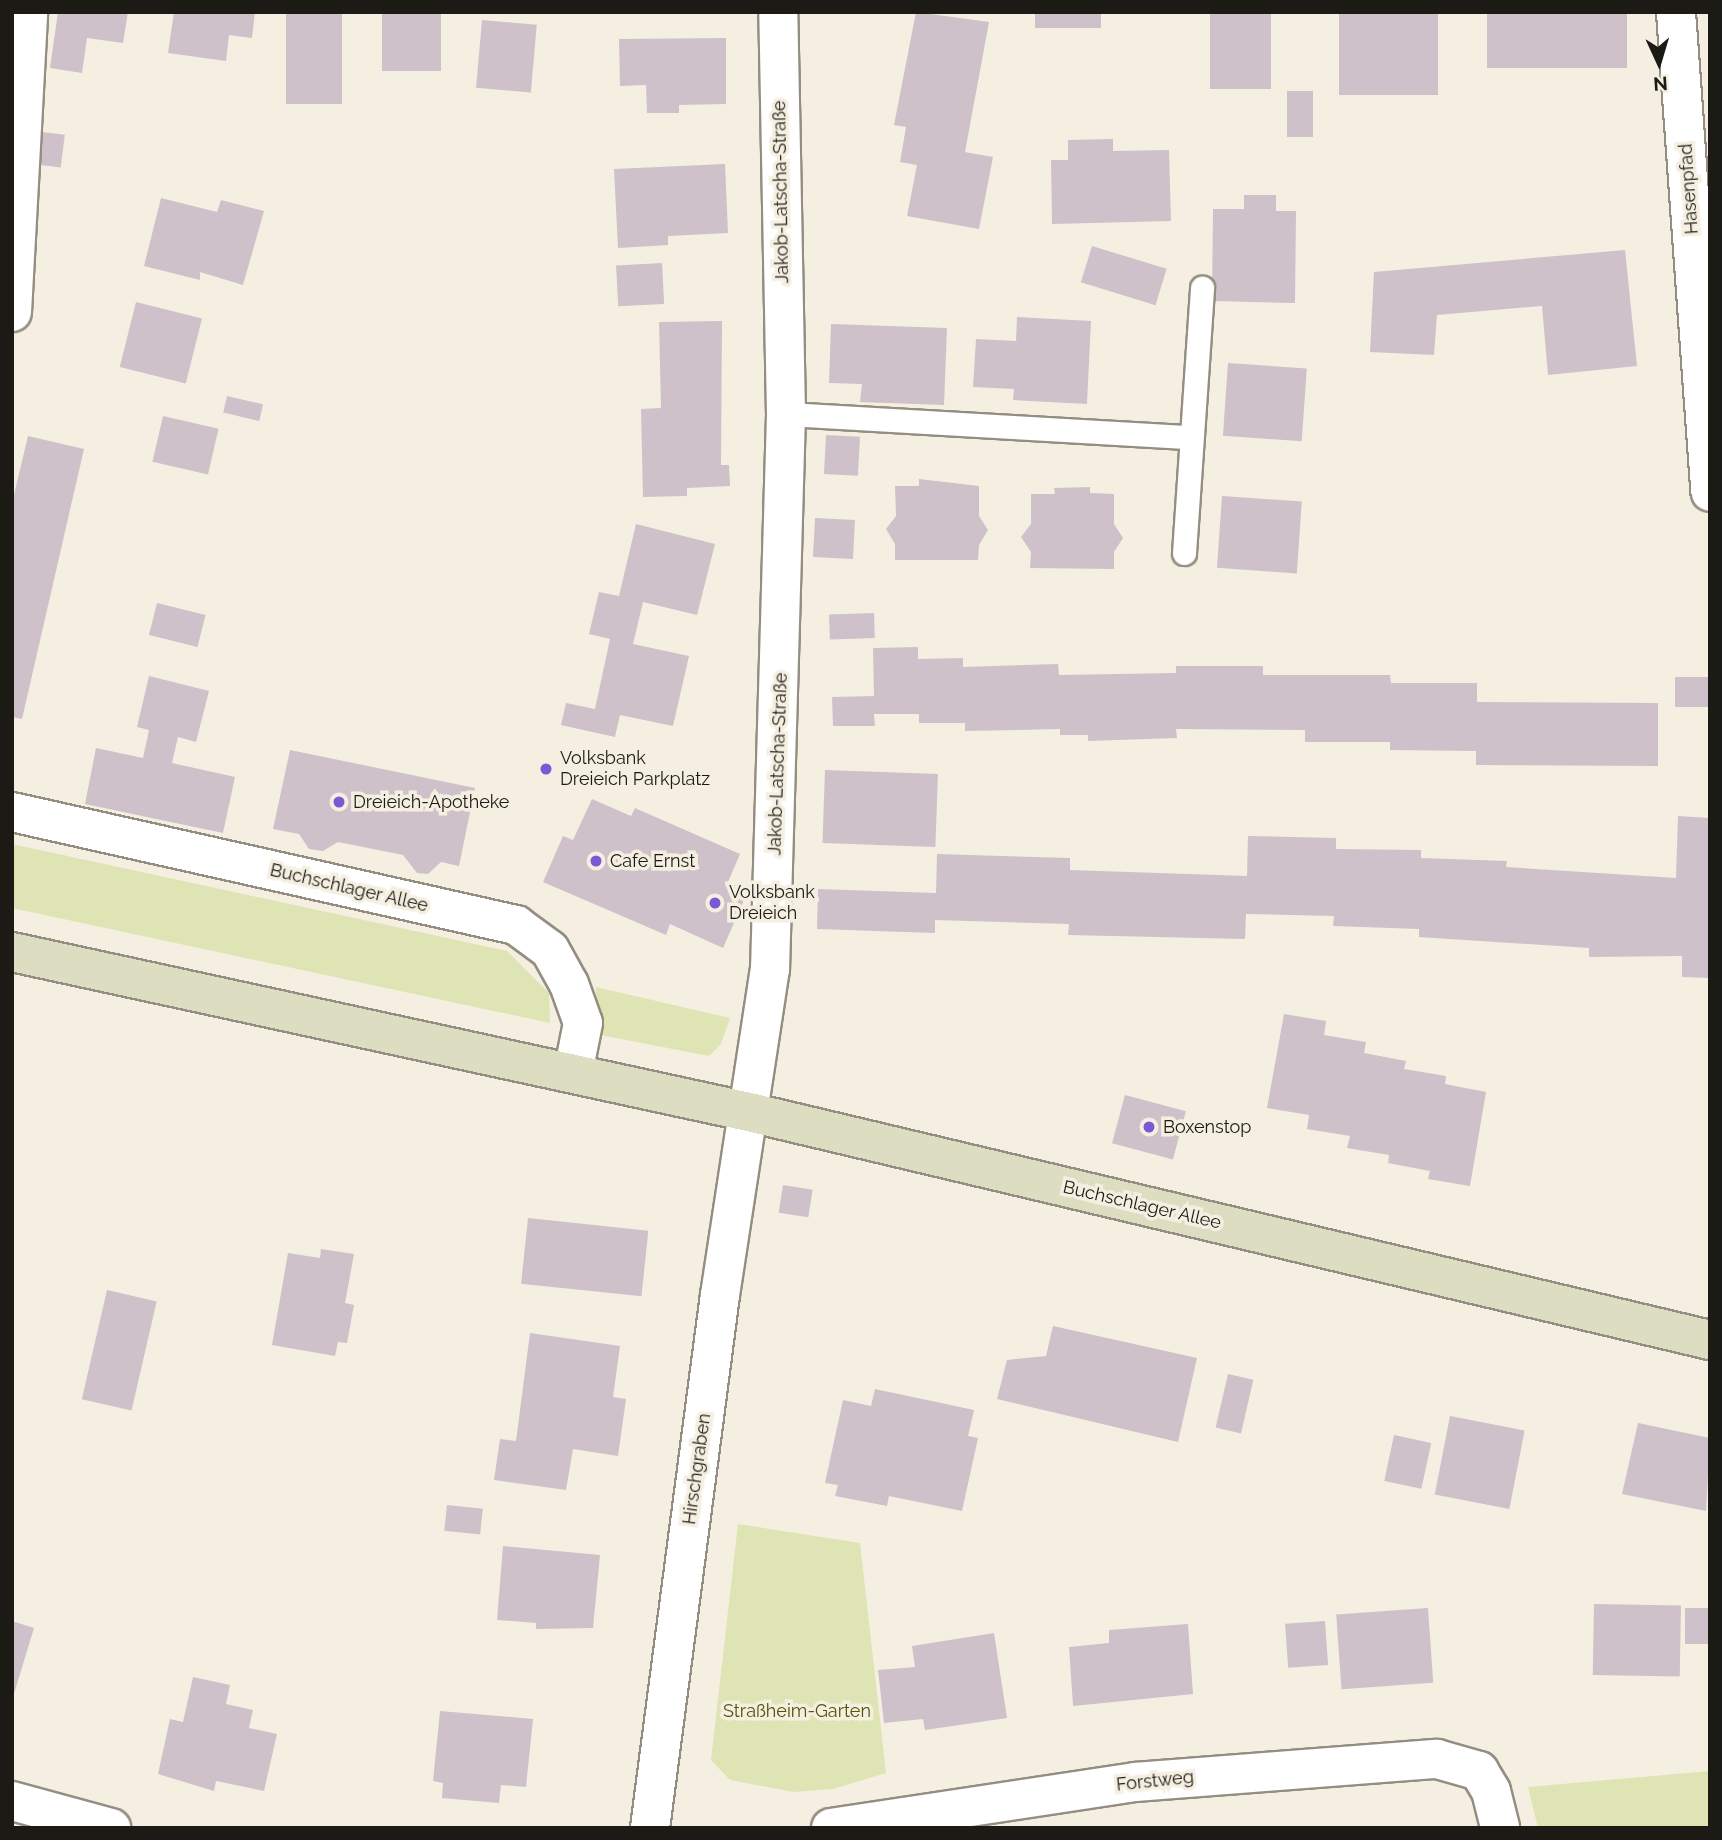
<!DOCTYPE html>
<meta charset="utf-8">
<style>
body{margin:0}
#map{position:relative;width:1722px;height:1840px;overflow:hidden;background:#f5efe1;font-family:Raleway,sans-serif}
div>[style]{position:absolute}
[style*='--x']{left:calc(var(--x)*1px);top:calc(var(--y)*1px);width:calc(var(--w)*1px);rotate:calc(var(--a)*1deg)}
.green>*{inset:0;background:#dfe4b5}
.building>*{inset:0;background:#cec1ca;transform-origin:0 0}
.roads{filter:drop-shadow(2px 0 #948e82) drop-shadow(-2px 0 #948e82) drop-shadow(0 2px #948e82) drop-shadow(0 -2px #948e82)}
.lane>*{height:23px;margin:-11.5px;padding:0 11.5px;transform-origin:11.5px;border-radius:11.5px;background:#fff}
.street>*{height:38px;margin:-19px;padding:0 19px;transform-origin:19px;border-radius:19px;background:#fff}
.secondary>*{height:38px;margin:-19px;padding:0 19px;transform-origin:19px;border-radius:19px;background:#ddddc2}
.dots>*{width:19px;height:19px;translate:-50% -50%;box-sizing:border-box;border:4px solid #f5efe1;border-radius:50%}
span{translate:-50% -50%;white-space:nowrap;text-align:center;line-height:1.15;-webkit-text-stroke:7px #f5efe1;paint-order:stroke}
.street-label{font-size:18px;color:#1c1a15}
.poi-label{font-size:18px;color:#1c1a15}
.left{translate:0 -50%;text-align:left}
.park-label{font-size:18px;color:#515606}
.frame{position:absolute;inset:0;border:14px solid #1c1a15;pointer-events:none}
.north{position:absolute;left:1624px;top:28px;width:70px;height:70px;-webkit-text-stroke:5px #f5efe1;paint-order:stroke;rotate:176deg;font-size:19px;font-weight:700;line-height:28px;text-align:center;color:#1c1a15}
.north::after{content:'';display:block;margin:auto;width:24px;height:32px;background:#1c1a15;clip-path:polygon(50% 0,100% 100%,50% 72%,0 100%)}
</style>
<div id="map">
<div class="green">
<div style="clip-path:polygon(12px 844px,507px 951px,549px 993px,550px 1023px,12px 908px)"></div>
<div style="clip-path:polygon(596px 987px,730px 1018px,721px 1044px,709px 1056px,595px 1034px)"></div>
<div style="clip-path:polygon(738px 1524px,860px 1543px,886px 1773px,833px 1789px,794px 1792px,730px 1780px,711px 1760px)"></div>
<div style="clip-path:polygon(1710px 1771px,1710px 1828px,1538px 1828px,1528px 1787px)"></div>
</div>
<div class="building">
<div style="clip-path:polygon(58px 12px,128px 12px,123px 43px,87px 38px,82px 73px,50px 68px)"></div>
<div style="clip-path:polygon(174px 12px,255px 12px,252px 38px,229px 35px,226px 61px,168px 53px)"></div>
<div style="left:286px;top:12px;width:56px;height:92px"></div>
<div style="left:382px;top:12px;width:59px;height:59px"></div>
<div style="clip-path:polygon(916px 12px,989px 22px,965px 152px,993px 157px,979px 229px,907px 216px,917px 165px,900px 162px,906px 127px,894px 125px)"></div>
<div style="left:1035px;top:12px;width:66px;height:16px"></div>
<div style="left:1210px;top:12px;width:61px;height:77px"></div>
<div style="left:1339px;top:12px;width:99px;height:83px"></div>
<div style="left:1487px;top:12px;width:140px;height:56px"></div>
<div style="left:482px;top:20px;width:55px;height:68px;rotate:5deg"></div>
<div style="clip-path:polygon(726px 38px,726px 104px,679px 105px,679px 113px,647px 113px,646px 85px,620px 86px,619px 39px)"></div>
<div style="left:1287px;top:91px;width:26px;height:46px"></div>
<div style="left:34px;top:131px;width:31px;height:33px;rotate:7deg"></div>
<div style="clip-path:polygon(1113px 139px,1113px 151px,1169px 150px,1171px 221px,1052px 224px,1051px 160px,1068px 160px,1068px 140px)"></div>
<div style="clip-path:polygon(725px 164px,728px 233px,668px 236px,668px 245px,618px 248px,614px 169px)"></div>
<div style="clip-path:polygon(1244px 195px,1276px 195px,1276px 211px,1296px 211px,1295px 303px,1212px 301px,1213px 209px,1244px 209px)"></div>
<div style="clip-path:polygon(161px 198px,217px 212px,221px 200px,264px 211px,243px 285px,200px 272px,200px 280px,144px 266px)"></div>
<div style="left:1092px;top:246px;width:78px;height:38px;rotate:17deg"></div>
<div style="clip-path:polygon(1625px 250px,1637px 366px,1548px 375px,1542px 306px,1437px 315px,1434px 355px,1370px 352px,1374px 272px)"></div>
<div style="left:662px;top:263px;width:41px;height:46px;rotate:87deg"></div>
<div style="left:136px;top:302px;width:68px;height:67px;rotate:14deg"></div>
<div style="clip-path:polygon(1017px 317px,1091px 321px,1087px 404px,1013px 400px,1014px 389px,973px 387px,976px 339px,1016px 341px)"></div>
<div style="clip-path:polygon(722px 321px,721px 465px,729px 465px,730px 486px,687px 488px,687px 496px,643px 497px,641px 409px,661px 408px,659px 322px)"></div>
<div style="clip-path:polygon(831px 324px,947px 328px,944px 405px,860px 402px,862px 384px,829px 383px)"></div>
<div style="left:1228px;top:363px;width:79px;height:73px;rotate:4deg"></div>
<div style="left:227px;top:396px;width:37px;height:17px;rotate:13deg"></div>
<div style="left:163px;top:416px;width:57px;height:47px;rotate:13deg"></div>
<div style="left:826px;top:435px;width:34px;height:39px;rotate:3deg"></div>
<div style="clip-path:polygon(28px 436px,84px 449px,22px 719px,12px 717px,12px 503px)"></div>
<div style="clip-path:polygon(919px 479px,979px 486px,979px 516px,988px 530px,979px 545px,978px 560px,895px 560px,895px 544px,886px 529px,896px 516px,895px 486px,919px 486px)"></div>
<div style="clip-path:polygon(1090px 487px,1090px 493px,1114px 494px,1114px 524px,1123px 538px,1114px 552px,1114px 569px,1030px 568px,1031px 552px,1021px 537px,1031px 524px,1031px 494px,1055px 494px,1054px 488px)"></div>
<div style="left:1222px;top:496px;width:80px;height:72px;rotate:4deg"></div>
<div style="left:815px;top:518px;width:40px;height:39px;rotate:3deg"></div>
<div style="clip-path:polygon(636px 524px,715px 544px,697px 615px,643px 602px,633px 644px,689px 656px,673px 726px,620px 715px,615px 737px,561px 725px,566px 703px,595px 709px,610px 639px,589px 634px,599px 592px,619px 596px)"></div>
<div style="left:157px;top:603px;width:50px;height:33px;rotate:14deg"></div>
<div style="left:874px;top:613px;width:25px;height:45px;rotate:88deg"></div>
<div style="clip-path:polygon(918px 647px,918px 659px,963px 658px,963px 667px,1058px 664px,1059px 675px,1176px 673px,1176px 666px,1263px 666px,1263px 675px,1390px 675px,1391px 683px,1477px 683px,1477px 702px,1658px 703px,1658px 766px,1476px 765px,1476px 751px,1390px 750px,1390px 742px,1305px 742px,1305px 730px,1176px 729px,1177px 738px,1088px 741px,1088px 735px,1060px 735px,1060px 729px,965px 731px,965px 723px,919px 723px,919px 714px,874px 714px,875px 726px,833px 726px,832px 697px,874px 696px,873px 648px)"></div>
<div style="clip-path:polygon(149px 676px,209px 691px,196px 742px,178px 737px,172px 763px,235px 777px,223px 833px,85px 804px,96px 748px,143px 758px,149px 730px,137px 727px)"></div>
<div style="left:1675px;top:677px;width:34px;height:30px"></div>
<div style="clip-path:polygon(290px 750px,475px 788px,459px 866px,441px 862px,428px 874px,417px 873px,403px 855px,338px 842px,323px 851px,309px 849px,299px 834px,273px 829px)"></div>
<div style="left:825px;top:770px;width:113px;height:73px;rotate:2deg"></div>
<div style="clip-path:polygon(592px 799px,631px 816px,635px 808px,740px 854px,728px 882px,748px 891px,723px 948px,670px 924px,666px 935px,543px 882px,563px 836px,573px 840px)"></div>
<div style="clip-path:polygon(1678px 816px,1710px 818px,1710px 978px,1682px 977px,1682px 956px,1589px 957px,1589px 948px,1419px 937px,1419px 929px,1333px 926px,1334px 916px,1246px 914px,1245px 939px,1068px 935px,1069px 924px,935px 920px,935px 933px,817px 929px,818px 889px,936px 893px,937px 854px,1070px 858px,1070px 870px,1247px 876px,1248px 836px,1336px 838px,1336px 849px,1421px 850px,1421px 858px,1507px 861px,1506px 867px,1676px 878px)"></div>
<div style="clip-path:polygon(1284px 1014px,1326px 1021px,1324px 1035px,1366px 1042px,1364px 1053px,1406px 1061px,1404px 1069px,1446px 1076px,1445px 1084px,1486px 1092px,1470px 1186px,1428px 1179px,1430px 1171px,1388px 1163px,1389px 1155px,1347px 1148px,1350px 1136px,1307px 1129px,1309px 1115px,1267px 1108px)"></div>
<div style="left:1125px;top:1095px;width:63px;height:50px;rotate:15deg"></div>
<div style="left:783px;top:1185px;width:30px;height:28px;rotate:9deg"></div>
<div style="left:528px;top:1218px;width:121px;height:66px;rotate:6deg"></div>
<div style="clip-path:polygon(321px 1249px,354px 1254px,345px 1303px,354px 1305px,347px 1343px,338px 1342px,335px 1356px,272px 1345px,288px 1253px,320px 1258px)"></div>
<div style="left:107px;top:1290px;width:51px;height:112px;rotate:13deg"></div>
<div style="clip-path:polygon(1053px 1326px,1197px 1358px,1178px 1442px,997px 1399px,1007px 1360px,1046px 1356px)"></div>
<div style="clip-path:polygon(530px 1333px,620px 1346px,613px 1397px,626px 1399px,618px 1456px,573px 1449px,566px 1490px,494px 1480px,500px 1439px,516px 1441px)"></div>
<div style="left:1228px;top:1374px;width:26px;height:55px;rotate:13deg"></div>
<div style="clip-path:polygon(875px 1389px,974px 1410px,968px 1436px,978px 1438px,962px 1511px,889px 1496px,887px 1506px,835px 1496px,838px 1485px,825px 1483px,843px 1400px,871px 1406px)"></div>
<div style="left:1450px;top:1416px;width:76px;height:80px;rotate:11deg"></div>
<div style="clip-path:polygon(1638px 1423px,1710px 1438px,1706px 1511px,1622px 1494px)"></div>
<div style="left:1394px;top:1435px;width:38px;height:47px;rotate:12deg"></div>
<div style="left:447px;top:1505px;width:36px;height:26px;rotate:6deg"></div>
<div style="clip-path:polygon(503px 1546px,600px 1555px,593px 1628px,536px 1629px,536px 1623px,497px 1620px)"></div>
<div style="left:1594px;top:1604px;width:87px;height:71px;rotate:1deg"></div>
<div style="left:1428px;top:1608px;width:75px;height:92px;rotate:86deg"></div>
<div style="left:1685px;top:1608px;width:25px;height:36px"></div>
<div style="clip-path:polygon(12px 1621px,34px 1628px,13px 1697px,12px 1697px)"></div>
<div style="left:1325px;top:1621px;width:44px;height:40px;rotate:86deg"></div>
<div style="clip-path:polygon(1188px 1624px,1193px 1694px,1073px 1706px,1069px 1647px,1109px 1643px,1109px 1630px)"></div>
<div style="clip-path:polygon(994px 1633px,1007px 1718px,925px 1730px,923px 1719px,884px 1723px,878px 1670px,915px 1667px,912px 1646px)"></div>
<div style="clip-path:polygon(193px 1677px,230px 1685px,226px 1704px,253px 1710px,249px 1728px,277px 1734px,264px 1791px,216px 1781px,214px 1791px,158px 1774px,170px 1719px,183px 1722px)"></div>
<div style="clip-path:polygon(440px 1711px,533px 1719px,526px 1787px,501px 1785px,499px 1803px,442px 1798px,443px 1783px,433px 1781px)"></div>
</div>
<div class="roads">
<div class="lane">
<div style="--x:786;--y:414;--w:406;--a:3.3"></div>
<div style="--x:1184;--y:553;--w:266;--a:-86.1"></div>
</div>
<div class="street">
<div style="--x:1676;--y:12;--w:481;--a:85.9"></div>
<div style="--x:12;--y:312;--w:300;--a:-86.9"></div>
<div style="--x:12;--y:812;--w:517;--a:12.64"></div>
<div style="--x:516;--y:925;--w:42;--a:36.3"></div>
<div style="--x:550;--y:950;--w:39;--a:61"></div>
<div style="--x:569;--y:984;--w:41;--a:70.3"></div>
<div style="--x:583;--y:1023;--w:51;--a:101.3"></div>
<div style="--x:12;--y:1801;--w:103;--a:15.3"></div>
<div style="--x:650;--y:1828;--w:538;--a:-82.52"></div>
<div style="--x:720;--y:1295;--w:329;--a:-81.3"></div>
<div style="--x:770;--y:970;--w:556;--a:-88.35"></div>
<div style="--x:786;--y:414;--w:402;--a:-91.1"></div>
<div style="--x:831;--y:1828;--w:307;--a:-8.6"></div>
<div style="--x:1135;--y:1782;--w:303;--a:-4.4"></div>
<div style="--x:1437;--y:1759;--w:44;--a:15.9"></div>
<div style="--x:1479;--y:1771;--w:23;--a:59"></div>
<div style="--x:1491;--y:1791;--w:38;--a:76"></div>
</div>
<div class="secondary">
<div style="--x:12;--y:952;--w:754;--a:12.25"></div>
<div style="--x:749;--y:1112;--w:988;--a:13.35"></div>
</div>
</div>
<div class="dots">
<div style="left:546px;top:769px;background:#7b59d3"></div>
<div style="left:339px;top:802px;background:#7b59d3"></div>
<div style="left:596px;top:861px;background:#7b59d3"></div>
<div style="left:715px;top:903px;background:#7b59d3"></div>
<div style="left:1149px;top:1127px;background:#7b59d3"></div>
</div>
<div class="street-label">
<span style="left:1689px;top:189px;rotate:-94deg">Hasenpfad</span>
<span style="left:781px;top:192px;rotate:-91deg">Jakob-Latscha-Straße</span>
<span style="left:778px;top:764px;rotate:-88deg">Jakob-Latscha-Straße</span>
<span style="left:349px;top:888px;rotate:13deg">Buchschlager Allee</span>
<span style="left:1142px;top:1205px;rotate:13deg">Buchschlager Allee</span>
<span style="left:697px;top:1469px;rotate:-82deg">Hirschgraben</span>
<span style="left:1155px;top:1781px;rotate:-6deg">Forstweg</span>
</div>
<div class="poi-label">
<span class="left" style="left:560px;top:769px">Volksbank<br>Dreieich Parkplatz</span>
<span class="left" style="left:353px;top:802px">Dreieich-Apotheke</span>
<span class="left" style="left:610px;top:861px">Cafe Ernst</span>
<span class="left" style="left:729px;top:903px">Volksbank<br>Dreieich</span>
<span class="left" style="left:1163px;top:1127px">Boxenstop</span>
</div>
<div class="park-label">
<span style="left:797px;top:1711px">Straßheim-Garten</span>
</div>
<div class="frame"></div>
<div class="north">N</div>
</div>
